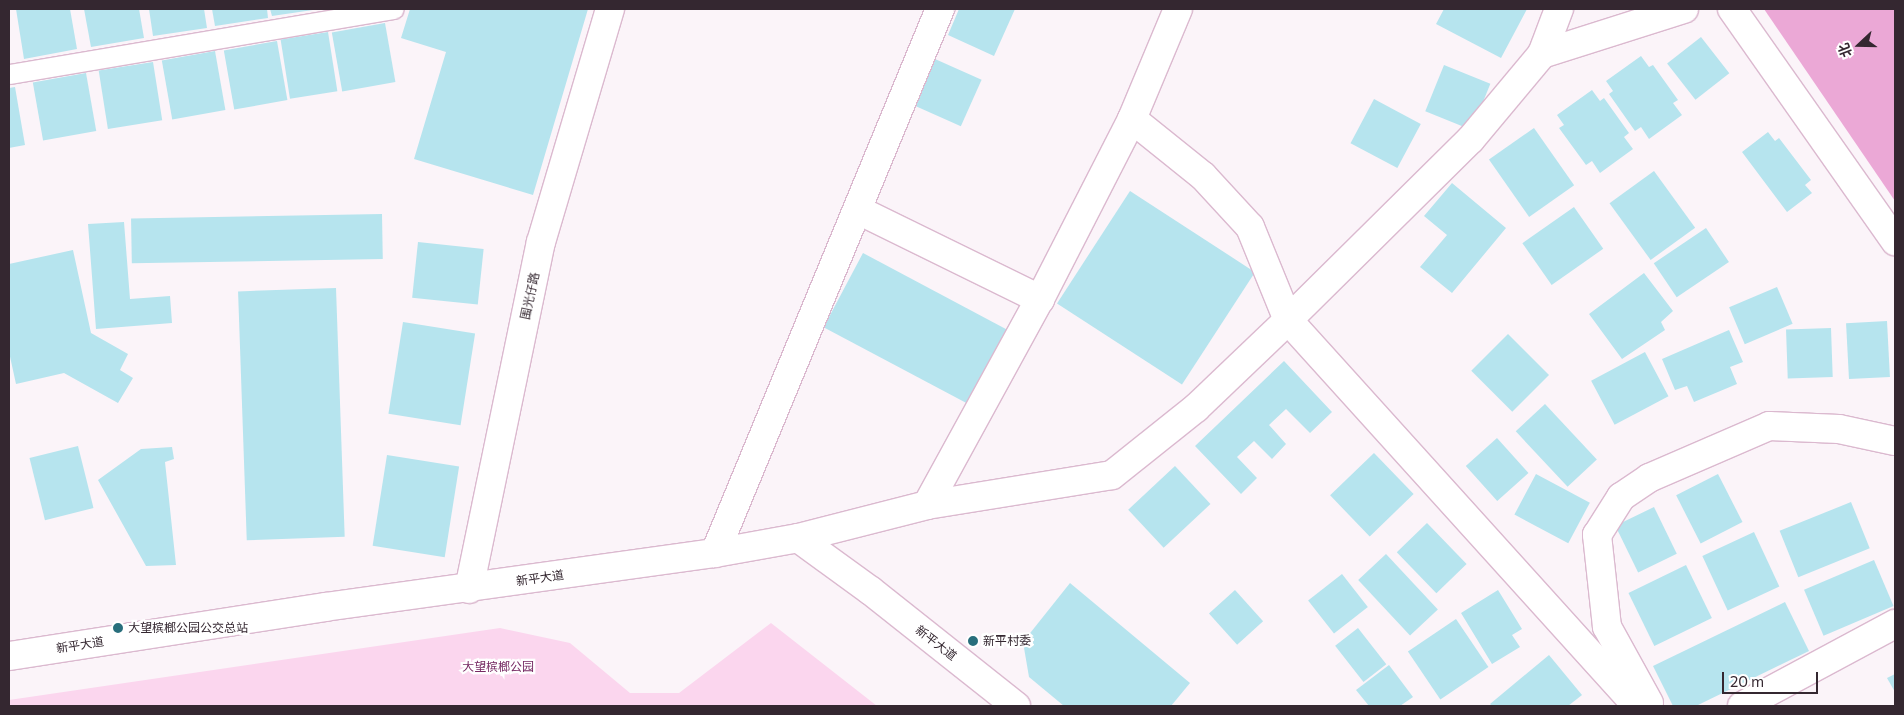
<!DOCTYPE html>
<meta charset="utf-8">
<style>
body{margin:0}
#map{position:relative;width:1904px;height:715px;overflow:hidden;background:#fbf4f9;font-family:Commissioner,"Noto Sans SC",sans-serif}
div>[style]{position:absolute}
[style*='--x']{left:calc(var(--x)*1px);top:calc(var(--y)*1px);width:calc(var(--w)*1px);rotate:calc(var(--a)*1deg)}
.green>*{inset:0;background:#fbd6ee}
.forest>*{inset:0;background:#eba8d6}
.building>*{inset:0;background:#b6e4ee;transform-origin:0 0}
.roads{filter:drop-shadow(1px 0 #dbb9cf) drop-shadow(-1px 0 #dbb9cf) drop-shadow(0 1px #dbb9cf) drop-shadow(0 -1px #dbb9cf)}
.service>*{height:19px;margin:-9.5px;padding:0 9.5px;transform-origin:9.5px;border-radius:9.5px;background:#fff}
.minor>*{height:28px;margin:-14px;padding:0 14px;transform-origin:14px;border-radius:14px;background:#fff}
.tertiary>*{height:28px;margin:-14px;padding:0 14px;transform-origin:14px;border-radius:14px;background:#fff}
.dots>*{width:14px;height:14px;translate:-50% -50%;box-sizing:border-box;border:2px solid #fff;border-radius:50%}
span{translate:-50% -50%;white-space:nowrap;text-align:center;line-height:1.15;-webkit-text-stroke:4.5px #fff;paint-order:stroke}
.street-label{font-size:12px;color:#342730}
.poi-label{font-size:12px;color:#342730}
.left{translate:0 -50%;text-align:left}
.park-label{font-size:12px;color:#762a63}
.frame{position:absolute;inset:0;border:10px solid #342730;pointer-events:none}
.north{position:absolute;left:1834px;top:20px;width:50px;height:50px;-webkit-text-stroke:4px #fff;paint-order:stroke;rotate:249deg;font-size:14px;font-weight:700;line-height:20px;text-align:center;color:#342730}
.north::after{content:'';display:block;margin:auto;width:18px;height:22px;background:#342730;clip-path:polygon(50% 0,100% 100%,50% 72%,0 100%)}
.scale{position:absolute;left:1722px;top:672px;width:96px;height:22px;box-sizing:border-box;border:2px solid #342730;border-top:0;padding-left:6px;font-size:15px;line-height:18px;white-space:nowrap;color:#342730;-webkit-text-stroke:4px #fff;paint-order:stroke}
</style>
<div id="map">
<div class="green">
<div style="clip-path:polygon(771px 623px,877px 706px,9px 706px,9px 700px,500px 628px,570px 643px,630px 693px,679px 693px)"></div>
</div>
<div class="forest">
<div style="clip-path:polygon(1764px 9px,1895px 9px,1895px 201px)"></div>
</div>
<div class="building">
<div style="clip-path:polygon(16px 9px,70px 9px,77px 49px,24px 59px)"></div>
<div style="clip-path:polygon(84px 9px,139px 9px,144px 38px,91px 47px)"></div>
<div style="clip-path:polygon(149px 9px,204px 9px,207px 28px,153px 36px)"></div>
<div style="clip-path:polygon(212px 9px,267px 9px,268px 18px,215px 26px)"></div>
<div style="clip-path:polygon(270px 9px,313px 9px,313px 10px,272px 16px)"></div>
<div style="clip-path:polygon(410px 9px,588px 9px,533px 195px,414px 159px,446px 52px,401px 38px)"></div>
<div style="clip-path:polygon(959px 9px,1015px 9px,994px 56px,948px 35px)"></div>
<div style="clip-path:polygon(1444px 9px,1527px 9px,1501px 58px,1436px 24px)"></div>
<div style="left:385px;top:23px;width:60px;height:54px;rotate:80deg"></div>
<div style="left:328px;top:32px;width:60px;height:48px;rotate:81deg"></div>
<div style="left:1701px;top:37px;width:46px;height:43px;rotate:52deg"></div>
<div style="left:277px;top:41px;width:60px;height:54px;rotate:80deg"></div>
<div style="left:215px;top:51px;width:60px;height:54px;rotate:80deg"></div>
<div style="clip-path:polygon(1641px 56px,1649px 67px,1653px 65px,1678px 100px,1673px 103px,1682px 115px,1649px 139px,1641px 127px,1635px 131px,1609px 94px,1613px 91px,1606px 81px)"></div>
<div style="left:935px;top:59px;width:51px;height:51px;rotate:24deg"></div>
<div style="left:153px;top:62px;width:59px;height:55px;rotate:81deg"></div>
<div style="left:1444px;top:65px;width:50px;height:50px;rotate:22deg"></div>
<div style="left:86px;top:73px;width:59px;height:54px;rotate:80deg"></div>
<div style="clip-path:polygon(15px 87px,25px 145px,9px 148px,9px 88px)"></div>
<div style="clip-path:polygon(1592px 90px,1600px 101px,1604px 98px,1629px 133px,1624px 137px,1633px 149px,1600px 173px,1592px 161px,1586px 165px,1559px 128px,1564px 125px,1557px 115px)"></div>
<div style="left:1374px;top:99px;width:53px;height:50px;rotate:28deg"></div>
<div style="left:1534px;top:128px;width:70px;height:55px;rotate:55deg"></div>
<div style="clip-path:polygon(1768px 132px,1775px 141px,1779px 138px,1811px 180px,1805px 185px,1812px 193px,1787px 212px,1742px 152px)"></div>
<div style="left:1654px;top:171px;width:70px;height:55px;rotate:54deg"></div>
<div style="clip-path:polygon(1452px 183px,1506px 228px,1452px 293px,1420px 267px,1447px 235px,1424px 216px)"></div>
<div style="left:1130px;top:191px;width:149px;height:134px;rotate:33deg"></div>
<div style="left:1574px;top:207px;width:51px;height:63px;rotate:55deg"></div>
<div style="left:382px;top:214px;width:45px;height:251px;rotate:89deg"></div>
<div style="clip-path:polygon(124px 222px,130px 299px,170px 296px,172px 323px,96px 329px,88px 224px)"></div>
<div style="left:1706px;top:228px;width:41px;height:63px;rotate:56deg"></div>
<div style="left:418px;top:242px;width:66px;height:56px;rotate:6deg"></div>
<div style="clip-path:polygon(73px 250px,91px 333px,128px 354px,120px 370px,133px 378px,118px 403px,64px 373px,16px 384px,9px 352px,9px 264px)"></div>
<div style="left:863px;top:253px;width:166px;height:84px;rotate:28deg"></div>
<div style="clip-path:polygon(1644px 273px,1673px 311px,1661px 322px,1665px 330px,1622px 359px,1589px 314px)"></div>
<div style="left:1777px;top:287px;width:40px;height:52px;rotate:67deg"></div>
<div style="left:336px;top:288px;width:249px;height:98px;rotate:88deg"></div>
<div style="left:1887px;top:321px;width:56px;height:41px;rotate:87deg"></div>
<div style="left:403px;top:322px;width:73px;height:93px;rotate:9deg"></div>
<div style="left:1831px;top:328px;width:49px;height:45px;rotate:88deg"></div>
<div style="clip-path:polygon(1729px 330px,1743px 362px,1730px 367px,1737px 384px,1694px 402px,1687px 386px,1675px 390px,1662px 359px)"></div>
<div style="left:1508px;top:334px;width:58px;height:52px;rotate:45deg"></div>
<div style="left:1645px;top:352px;width:50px;height:61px;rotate:62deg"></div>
<div style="clip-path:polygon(1284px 361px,1332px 412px,1310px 433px,1286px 409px,1269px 425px,1286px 444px,1272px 459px,1254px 441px,1237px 457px,1257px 478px,1241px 494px,1195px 446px)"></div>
<div style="left:1545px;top:404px;width:76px;height:40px;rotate:47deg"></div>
<div style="left:1497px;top:438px;width:47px;height:42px;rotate:48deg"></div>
<div style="left:78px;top:446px;width:64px;height:50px;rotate:76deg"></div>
<div style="clip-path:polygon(172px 447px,174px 459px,165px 462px,176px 565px,146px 566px,98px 480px,141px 449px)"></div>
<div style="left:1374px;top:453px;width:57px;height:61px;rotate:46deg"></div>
<div style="left:387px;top:455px;width:73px;height:92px;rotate:9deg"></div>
<div style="left:1175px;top:466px;width:52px;height:64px;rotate:47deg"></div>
<div style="left:1536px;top:474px;width:61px;height:46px;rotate:28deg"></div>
<div style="left:1718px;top:474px;width:54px;height:47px;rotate:63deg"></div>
<div style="left:1851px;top:502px;width:50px;height:77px;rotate:68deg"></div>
<div style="left:1654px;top:507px;width:52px;height:43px;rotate:64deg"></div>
<div style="left:1427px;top:523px;width:57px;height:42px;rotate:46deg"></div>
<div style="left:1754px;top:532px;width:60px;height:57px;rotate:65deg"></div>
<div style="left:1386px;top:554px;width:76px;height:38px;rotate:47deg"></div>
<div style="left:1874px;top:560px;width:50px;height:76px;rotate:67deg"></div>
<div style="left:1686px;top:565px;width:59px;height:64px;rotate:64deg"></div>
<div style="left:1342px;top:574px;width:42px;height:43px;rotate:52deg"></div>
<div style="clip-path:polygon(1070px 583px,1190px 683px,1171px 706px,1064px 706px,1029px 677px,1023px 642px)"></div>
<div style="left:1235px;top:590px;width:42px;height:35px;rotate:48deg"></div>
<div style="clip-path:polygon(1498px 590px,1522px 629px,1512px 635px,1520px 647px,1492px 664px,1461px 613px)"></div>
<div style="clip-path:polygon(1785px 602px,1809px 651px,1696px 706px,1673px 706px,1653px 666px)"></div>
<div style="left:1456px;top:619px;width:58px;height:58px;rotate:56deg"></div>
<div style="left:1358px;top:628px;width:46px;height:29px;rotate:52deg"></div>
<div style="clip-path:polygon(1549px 655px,1582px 695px,1568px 706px,1492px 706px,1490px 704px)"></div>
<div style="clip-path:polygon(1389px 665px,1413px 697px,1400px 706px,1369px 706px,1356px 690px)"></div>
<div style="clip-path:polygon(1895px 674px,1895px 692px,1887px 678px)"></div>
</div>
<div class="roads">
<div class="service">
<div style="--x:9;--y:74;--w:390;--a:-9.6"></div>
</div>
<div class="minor">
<div style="--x:1732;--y:9;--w:284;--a:54.9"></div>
<div style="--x:1542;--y:54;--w:48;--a:-69.3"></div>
<div style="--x:1132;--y:119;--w:91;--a:38.8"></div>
<div style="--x:1203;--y:176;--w:69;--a:47.3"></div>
<div style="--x:1250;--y:227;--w:100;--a:67.8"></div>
<div style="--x:1288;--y:320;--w:257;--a:-44.7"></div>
<div style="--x:1471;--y:139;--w:111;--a:-50.1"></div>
<div style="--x:1542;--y:54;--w:149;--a:-17.6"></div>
<div style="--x:858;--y:210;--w:203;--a:26.1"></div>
<div style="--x:927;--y:505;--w:235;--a:-61.3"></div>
<div style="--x:1040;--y:299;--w:202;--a:-62.9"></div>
<div style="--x:1132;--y:119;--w:119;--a:-67.3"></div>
<div style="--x:798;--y:538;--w:133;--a:-14.3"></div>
<div style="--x:927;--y:505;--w:187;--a:-9.2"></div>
<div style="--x:1112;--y:475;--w:107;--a:-38.6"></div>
<div style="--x:1196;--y:408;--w:127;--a:-43.7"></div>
<div style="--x:1288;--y:320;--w:520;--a:47.88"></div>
<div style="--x:715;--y:553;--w:589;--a:-67.53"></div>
<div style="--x:469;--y:589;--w:354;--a:-78.3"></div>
<div style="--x:541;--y:242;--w:243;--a:-73.5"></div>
<div style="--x:1649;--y:703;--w:87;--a:-118.9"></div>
<div style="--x:1607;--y:627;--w:93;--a:-96.2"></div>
<div style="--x:1597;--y:535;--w:45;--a:-57.7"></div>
<div style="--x:1621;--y:497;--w:34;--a:-34"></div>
<div style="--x:1649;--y:478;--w:131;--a:-23.4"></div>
<div style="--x:1769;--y:426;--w:70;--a:2.5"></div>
<div style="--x:1839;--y:429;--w:57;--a:12.1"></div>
<div style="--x:1742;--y:706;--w:174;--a:-28.2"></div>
</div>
<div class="tertiary">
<div style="--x:9;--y:656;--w:320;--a:-8.8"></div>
<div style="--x:325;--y:607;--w:394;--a:-7.9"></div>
<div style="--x:715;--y:553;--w:84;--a:-10.2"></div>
<div style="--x:798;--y:538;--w:90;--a:36"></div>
<div style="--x:871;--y:591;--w:185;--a:38.4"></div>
</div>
</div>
<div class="dots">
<div style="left:118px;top:628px;background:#286e7c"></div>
<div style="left:973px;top:641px;background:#286e7c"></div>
</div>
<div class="street-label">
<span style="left:530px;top:296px;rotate:-78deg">围光仔路</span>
<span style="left:540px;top:578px;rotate:-8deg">新平大道</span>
<span style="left:936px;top:643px;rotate:38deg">新平大道</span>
<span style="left:80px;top:645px;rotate:-9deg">新平大道</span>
</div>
<div class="poi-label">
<span class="left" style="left:128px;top:628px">大望槟榔公园公交总站</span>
<span class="left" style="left:983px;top:641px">新平村委</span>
</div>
<div class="park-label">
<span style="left:498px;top:667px">大望槟榔公园</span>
</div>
<div class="frame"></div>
<div class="north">北</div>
<div class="scale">20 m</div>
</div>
